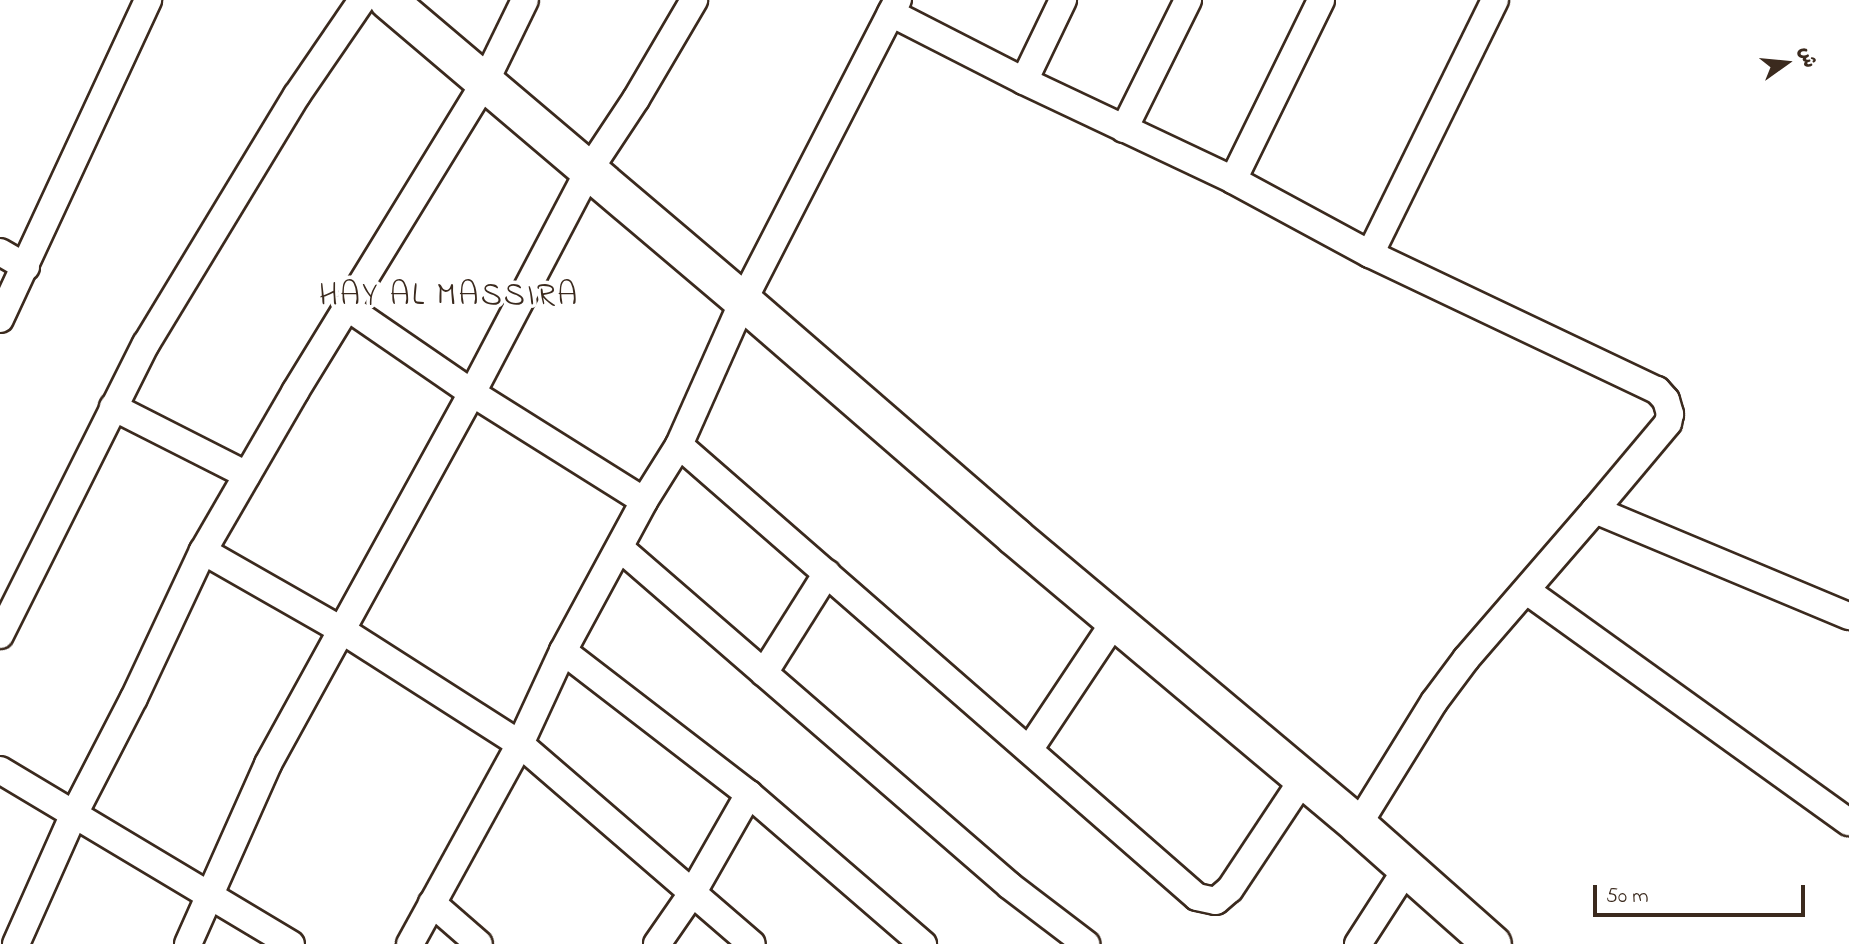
<!DOCTYPE html>
<meta charset="utf-8">
<style>
body{margin:0}
#map{position:relative;width:1849px;height:944px;overflow:hidden;background:#fff;font-family:"Indie Flower","Playpen Sans Arabic",sans-serif}
div>[style]{position:absolute}
[style*='--x']{left:calc(var(--x)*1px);top:calc(var(--y)*1px);width:calc(var(--w)*1px);rotate:calc(var(--a)*1deg)}
.roads{filter:drop-shadow(2px 0 #3b2a1e) drop-shadow(-2px 0 #3b2a1e) drop-shadow(0 2px #3b2a1e) drop-shadow(0 -2px #3b2a1e)}
.street>*{height:26px;margin:-13px;padding:0 13px;transform-origin:13px;border-radius:13px;background:#fff}
.secondary>*{height:37px;margin:-18.5px;padding:0 18.5px;transform-origin:18.5px;border-radius:18.5px;background:#fff}
span{translate:-50% -50%;white-space:nowrap;text-align:center;line-height:1.15;-webkit-text-stroke:7px #fff;paint-order:stroke}
.neighbourhood-label{font-size:33px;color:#3b2a1e;letter-spacing:2px}
.north{position:absolute;left:1751px;top:28px;width:70px;height:70px;-webkit-text-stroke:5px #fff;paint-order:stroke;rotate:75deg;font-size:19px;font-weight:700;line-height:28px;text-align:center;color:#3b2a1e}
.north::after{content:'';display:block;margin:auto;width:24px;height:32px;background:#3b2a1e;clip-path:polygon(50% 0,100% 100%,50% 72%,0 100%)}
.scale{position:absolute;left:1593px;top:885px;width:212px;height:32px;box-sizing:border-box;border:4px solid #3b2a1e;border-top:0;padding-left:9px;font-size:21px;line-height:24px;white-space:nowrap;color:#3b2a1e;-webkit-text-stroke:5px #fff;paint-order:stroke}
</style>
<div id="map">
<div class="roads">
<div class="street">
<div style="--x:891;--y:13;--w:149;--a:27.1"></div>
<div style="--x:1024;--y:81;--w:231;--a:25.3"></div>
<div style="--x:1233;--y:180;--w:156;--a:28.4"></div>
<div style="--x:1370;--y:254;--w:318;--a:25.4"></div>
<div style="--x:1657;--y:390;--w:13;--a:48"></div>
<div style="--x:1666;--y:400;--w:15;--a:74"></div>
<div style="--x:1670;--y:414;--w:9;--a:103"></div>
<div style="--x:1668;--y:423;--w:114;--a:130"></div>
<div style="--x:1024;--y:81;--w:90;--a:-64.3"></div>
<div style="--x:1124;--y:129;--w:144;--a:-63.6"></div>
<div style="--x:1233;--y:180;--w:200;--a:-63.9"></div>
<div style="--x:0;--y:252;--w:30;--a:30"></div>
<div style="--x:1370;--y:254;--w:283;--a:-63.8"></div>
<div style="--x:347;--y:307;--w:152;--a:34.5"></div>
<div style="--x:472;--y:393;--w:203;--a:32.1"></div>
<div style="--x:0;--y:319;--w:352;--a:-65.1"></div>
<div style="--x:113;--y:407;--w:150;--a:26.9"></div>
<div style="--x:679;--y:445;--w:687;--a:41.11"></div>
<div style="--x:1197;--y:897;--w:19;--a:12"></div>
<div style="--x:1216;--y:901;--w:18;--a:-41"></div>
<div style="--x:1230;--y:889;--w:132;--a:-56.4"></div>
<div style="--x:620;--y:548;--w:516;--a:40.91"></div>
<div style="--x:1010;--y:886;--w:96;--a:37.3"></div>
<div style="--x:203;--y:551;--w:158;--a:29.7"></div>
<div style="--x:340;--y:629;--w:214;--a:32.6"></div>
<div style="--x:520;--y:744;--w:306;--a:40.8"></div>
<div style="--x:1527;--y:591;--w:396;--a:35.7"></div>
<div style="--x:0;--y:635;--w:326;--a:-63.4"></div>
<div style="--x:146;--y:344;--w:291;--a:-58.8"></div>
<div style="--x:297;--y:95;--w:115;--a:-55.6"></div>
<div style="--x:563;--y:651;--w:235;--a:37.6"></div>
<div style="--x:749;--y:794;--w:230;--a:40.8"></div>
<div style="--x:764;--y:673;--w:118;--a:-57.8"></div>
<div style="--x:1029;--y:750;--w:155;--a:-56.3"></div>
<div style="--x:0;--y:770;--w:339;--a:30.9"></div>
<div style="--x:1358;--y:825;--w:145;--a:-58.3"></div>
<div style="--x:1434;--y:702;--w:54;--a:-53.3"></div>
<div style="--x:1466;--y:659;--w:197;--a:-49.1"></div>
<div style="--x:1595;--y:510;--w:275;--a:22.7"></div>
<div style="--x:432;--y:903;--w:62;--a:41.1"></div>
<div style="--x:16;--y:944;--w:140;--a:-66"></div>
<div style="--x:73;--y:816;--w:133;--a:-62.7"></div>
<div style="--x:134;--y:698;--w:162;--a:-64.9"></div>
<div style="--x:203;--y:551;--w:184;--a:-59.9"></div>
<div style="--x:295;--y:392;--w:361;--a:-58.5"></div>
<div style="--x:484;--y:84;--w:93;--a:-64"></div>
<div style="--x:188;--y:944;--w:197;--a:-66"></div>
<div style="--x:268;--y:764;--w:423;--a:-61.2"></div>
<div style="--x:472;--y:393;--w:252;--a:-62.3"></div>
<div style="--x:589;--y:170;--w:85;--a:-56.5"></div>
<div style="--x:636;--y:99;--w:115;--a:-59.6"></div>
<div style="--x:410;--y:944;--w:228;--a:-61.2"></div>
<div style="--x:520;--y:744;--w:102;--a:-65.2"></div>
<div style="--x:563;--y:651;--w:170;--a:-61.6"></div>
<div style="--x:644;--y:501;--w:66;--a:-58"></div>
<div style="--x:679;--y:445;--w:158;--a:-66"></div>
<div style="--x:743;--y:301;--w:339;--a:-62.8"></div>
<div style="--x:657;--y:944;--w:63;--a:-55.3"></div>
<div style="--x:693;--y:892;--w:113;--a:-60.3"></div>
<div style="--x:1358;--y:944;--w:90;--a:-57.2"></div>
</div>
<div class="secondary">
<div style="--x:388;--y:0;--w:465;--a:40.3"></div>
<div style="--x:743;--y:301;--w:359;--a:40.9"></div>
<div style="--x:1014;--y:536;--w:449;--a:40"></div>
<div style="--x:1358;--y:825;--w:179;--a:41.6"></div>
</div>
</div>
<div class="neighbourhood-label">
<span style="left:449px;top:297px">HAY AL MASSIRA</span>
</div>
<div class="north">ش</div>
<div class="scale">50 m</div>
</div>
